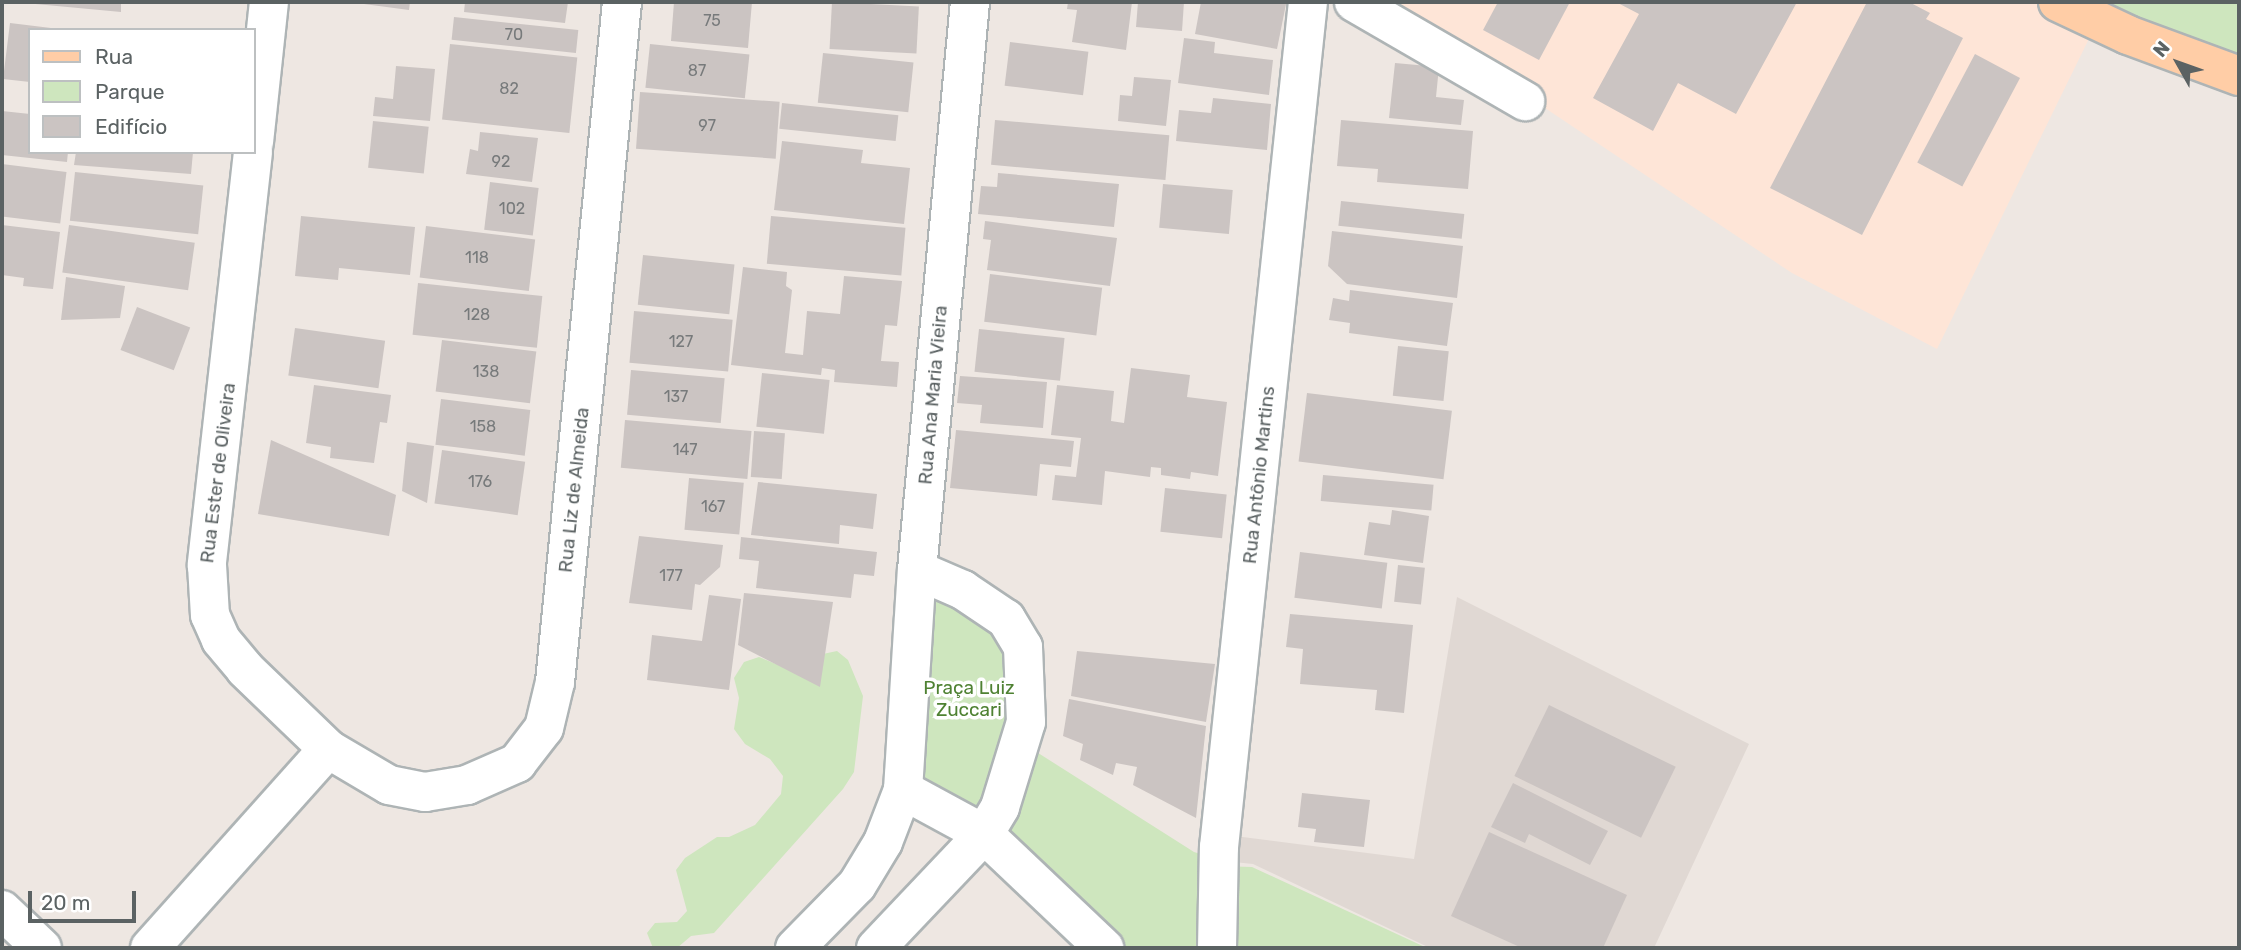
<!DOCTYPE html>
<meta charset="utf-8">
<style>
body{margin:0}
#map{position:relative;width:2241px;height:950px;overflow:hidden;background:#eee7e2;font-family:Rubik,sans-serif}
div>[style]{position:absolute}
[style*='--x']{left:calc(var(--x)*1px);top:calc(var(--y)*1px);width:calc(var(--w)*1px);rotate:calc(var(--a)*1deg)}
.commercial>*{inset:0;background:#fee5d7}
.education>*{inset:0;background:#e0d8d3}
.green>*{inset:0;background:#cee6be}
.building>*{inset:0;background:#cbc4c2;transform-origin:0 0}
.roads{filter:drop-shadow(2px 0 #aeb4b5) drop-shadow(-2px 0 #aeb4b5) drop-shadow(0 2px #aeb4b5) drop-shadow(0 -2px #aeb4b5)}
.minor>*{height:38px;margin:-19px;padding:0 19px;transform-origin:19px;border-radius:19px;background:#fff}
.major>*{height:38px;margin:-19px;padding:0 19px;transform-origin:19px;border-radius:19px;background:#ffcda6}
span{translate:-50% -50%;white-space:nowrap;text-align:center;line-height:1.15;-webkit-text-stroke:7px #fff;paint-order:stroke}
.number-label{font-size:16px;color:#777a7b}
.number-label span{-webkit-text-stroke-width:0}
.street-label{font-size:19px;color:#5b6263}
.park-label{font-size:19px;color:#4f8233}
.frame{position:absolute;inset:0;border:4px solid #5b6263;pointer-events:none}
.legend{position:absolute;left:28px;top:28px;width:228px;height:126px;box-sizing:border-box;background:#fff;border:2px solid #bdc0c1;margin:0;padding:9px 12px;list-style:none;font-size:21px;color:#5b6263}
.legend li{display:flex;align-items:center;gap:14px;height:35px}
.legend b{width:35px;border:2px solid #bdc0c1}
.north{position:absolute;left:2143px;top:28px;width:70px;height:70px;-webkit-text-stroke:5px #fff;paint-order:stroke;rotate:310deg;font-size:19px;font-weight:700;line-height:28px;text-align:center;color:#5b6263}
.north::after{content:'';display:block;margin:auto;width:24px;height:32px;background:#5b6263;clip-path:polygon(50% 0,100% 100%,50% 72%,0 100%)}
.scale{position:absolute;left:28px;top:891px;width:108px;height:32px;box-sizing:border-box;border:4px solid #5b6263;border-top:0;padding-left:9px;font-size:21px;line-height:24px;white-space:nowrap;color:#5b6263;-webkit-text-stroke:5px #fff;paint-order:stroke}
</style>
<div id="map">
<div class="commercial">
<div style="clip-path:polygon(1365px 2px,2094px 2px,2105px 6px,1937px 349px,1792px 273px,1527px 96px)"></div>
</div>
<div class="education">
<div style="clip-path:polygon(1457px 597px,1749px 744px,1654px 948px,1430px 948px,1253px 864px,1224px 861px,1227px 835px,1414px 859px)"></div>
</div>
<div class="green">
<div style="clip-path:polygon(2095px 2px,2239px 2px,2239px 61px)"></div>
<div style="clip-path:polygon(925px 582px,971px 604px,1021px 668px,981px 822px,910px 785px)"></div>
<div style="clip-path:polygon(837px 651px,848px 660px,863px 696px,854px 772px,843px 789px,714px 933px,691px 936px,677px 948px,653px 948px,647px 933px,655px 923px,677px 922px,687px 911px,676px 870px,685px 858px,717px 837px,729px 837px,755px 825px,781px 794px,783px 776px,770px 759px,745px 744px,734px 729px,739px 698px,734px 678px,744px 662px,759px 657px,776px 664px)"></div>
<div style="clip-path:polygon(1024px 744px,1194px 852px,1224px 861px,1220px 866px,1252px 867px,1427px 948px,1118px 948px,999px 822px)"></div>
</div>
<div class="building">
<div style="clip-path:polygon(14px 2px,121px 2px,121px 12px)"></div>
<div style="clip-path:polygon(349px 2px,410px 2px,409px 10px)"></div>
<div style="clip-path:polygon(465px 2px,568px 2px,565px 23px,464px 12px)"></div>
<div style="clip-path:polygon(674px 2px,752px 2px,748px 48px,671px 41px)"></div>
<div style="left:832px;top:2px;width:87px;height:47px;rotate:3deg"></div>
<div style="clip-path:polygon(1068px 2px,1132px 2px,1126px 50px,1072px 42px,1077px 10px,1067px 9px)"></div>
<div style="clip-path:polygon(1138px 2px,1184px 2px,1182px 31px,1136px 27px)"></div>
<div style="clip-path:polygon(1201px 2px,1286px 4px,1277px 49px,1195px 34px)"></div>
<div style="clip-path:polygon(1498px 2px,1570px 2px,1539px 60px,1483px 30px)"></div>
<div style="clip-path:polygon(1616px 2px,1797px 2px,1736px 114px,1678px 83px,1653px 131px,1593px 98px,1639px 14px)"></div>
<div style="clip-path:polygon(1867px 2px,1909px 2px,1930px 13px,1926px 19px,1963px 38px,1862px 235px,1770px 188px)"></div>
<div style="left:454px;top:17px;width:125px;height:23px;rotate:6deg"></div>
<div style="clip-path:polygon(10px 23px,51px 28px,30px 30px,30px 82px,3px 79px)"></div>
<div style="clip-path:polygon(1184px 38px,1215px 42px,1214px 53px,1273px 60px,1269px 95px,1178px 83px)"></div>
<div style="left:1010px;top:42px;width:79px;height:44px;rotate:7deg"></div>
<div style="left:450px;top:44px;width:128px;height:76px;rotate:6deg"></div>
<div style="left:650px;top:44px;width:100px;height:44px;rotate:6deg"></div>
<div style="left:823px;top:53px;width:91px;height:50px;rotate:6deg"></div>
<div style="left:1975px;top:54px;width:51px;height:123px;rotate:28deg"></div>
<div style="clip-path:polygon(1395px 63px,1439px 67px,1436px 97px,1464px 100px,1461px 125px,1389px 118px)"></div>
<div style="clip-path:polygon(396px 66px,435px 69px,430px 121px,373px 116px,375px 97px,393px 99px)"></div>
<div style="clip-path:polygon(1134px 77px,1171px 80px,1166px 126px,1118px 121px,1120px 95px,1132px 96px)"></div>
<div style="left:640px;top:92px;width:140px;height:57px;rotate:4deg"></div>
<div style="clip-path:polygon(1213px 98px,1271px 104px,1267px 150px,1176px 141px,1179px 110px,1211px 113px)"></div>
<div style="left:782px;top:103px;width:117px;height:26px;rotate:6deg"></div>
<div style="clip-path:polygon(2px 111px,30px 114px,30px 152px,68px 152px,67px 162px,2px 155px)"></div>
<div style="left:995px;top:120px;width:175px;height:45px;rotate:5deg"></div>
<div style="clip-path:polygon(1341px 120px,1473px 131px,1468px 189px,1377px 182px,1378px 169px,1337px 166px)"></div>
<div style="left:373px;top:121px;width:56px;height:47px;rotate:6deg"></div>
<div style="clip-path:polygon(480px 132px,538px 138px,532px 182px,466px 174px,470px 149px,478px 151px)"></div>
<div style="clip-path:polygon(782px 141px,863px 150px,861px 163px,910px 168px,904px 224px,774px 210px)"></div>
<div style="clip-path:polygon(76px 152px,193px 152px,191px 174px,74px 165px)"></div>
<div style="left:2px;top:164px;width:65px;height:52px;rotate:7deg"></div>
<div style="left:75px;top:172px;width:129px;height:49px;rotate:6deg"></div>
<div style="clip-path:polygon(998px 173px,1119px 184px,1114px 227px,978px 214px,981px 186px,997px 187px)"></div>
<div style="left:490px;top:182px;width:49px;height:48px;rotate:7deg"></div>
<div style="left:1163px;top:184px;width:70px;height:44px;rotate:5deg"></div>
<div style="left:1341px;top:201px;width:124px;height:25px;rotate:6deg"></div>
<div style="clip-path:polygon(301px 216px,415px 227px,410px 275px,339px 268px,338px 280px,295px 276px)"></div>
<div style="left:771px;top:216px;width:135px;height:48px;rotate:5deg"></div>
<div style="clip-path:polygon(985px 221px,1117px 238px,1110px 286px,987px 270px,991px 240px,983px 239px)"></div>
<div style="clip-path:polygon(2px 225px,60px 232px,53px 289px,23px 286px,24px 278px,2px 275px)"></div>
<div style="left:69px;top:225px;width:127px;height:48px;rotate:8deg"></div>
<div style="left:426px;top:226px;width:110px;height:52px;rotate:7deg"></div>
<div style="clip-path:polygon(1332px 231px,1463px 246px,1457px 298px,1347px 284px,1328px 266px)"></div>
<div style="left:643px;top:255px;width:92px;height:50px;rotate:6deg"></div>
<div style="clip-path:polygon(743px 267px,787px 272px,786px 286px,792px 290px,785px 353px,803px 355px,807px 311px,840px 314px,844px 276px,902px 281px,897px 326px,885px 325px,881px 361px,899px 362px,897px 387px,834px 382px,835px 370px,822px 368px,821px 375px,731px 365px)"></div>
<div style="left:990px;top:274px;width:113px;height:48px;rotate:7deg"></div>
<div style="clip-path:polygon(66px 277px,125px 286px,120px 318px,61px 320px)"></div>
<div style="left:418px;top:283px;width:125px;height:52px;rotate:6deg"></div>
<div style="clip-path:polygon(1350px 290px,1453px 303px,1447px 346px,1349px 333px,1350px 323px,1329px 320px,1333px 298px,1349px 301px)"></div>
<div style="left:137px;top:307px;width:57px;height:46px;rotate:21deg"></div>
<div style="left:634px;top:311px;width:99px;height:52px;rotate:5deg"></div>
<div style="left:295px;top:328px;width:91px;height:48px;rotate:8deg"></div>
<div style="left:979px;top:329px;width:86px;height:43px;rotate:6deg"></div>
<div style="left:442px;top:340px;width:95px;height:52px;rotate:7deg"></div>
<div style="left:1398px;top:346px;width:51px;height:50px;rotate:6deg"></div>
<div style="clip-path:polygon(1131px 368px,1190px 375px,1187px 397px,1227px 402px,1218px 476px,1191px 472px,1190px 479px,1161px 475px,1161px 468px,1151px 467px,1150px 477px,1105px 471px,1102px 505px,1052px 500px,1055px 475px,1076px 477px,1081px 438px,1051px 435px,1057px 385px,1114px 391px,1111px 421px,1124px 423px)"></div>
<div style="left:631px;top:370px;width:94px;height:45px;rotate:5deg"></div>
<div style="left:762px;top:373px;width:68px;height:54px;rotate:6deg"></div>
<div style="clip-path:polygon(960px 376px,1047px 382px,1043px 428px,980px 423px,982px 405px,957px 403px)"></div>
<div style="clip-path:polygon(314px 385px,391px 395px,387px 423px,380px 422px,374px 463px,330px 458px,331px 447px,306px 443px)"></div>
<div style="left:1307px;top:393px;width:146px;height:69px;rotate:7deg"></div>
<div style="left:441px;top:399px;width:90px;height:46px;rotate:7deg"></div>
<div style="left:625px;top:420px;width:127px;height:48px;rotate:5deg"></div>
<div style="clip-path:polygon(956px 430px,1074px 441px,1071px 467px,1040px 464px,1037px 496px,950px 488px)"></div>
<div style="left:754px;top:431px;width:31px;height:46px;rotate:4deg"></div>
<div style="clip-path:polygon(271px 440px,396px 495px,389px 536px,258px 514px)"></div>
<div style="clip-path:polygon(407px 442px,434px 446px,427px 503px,402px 491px)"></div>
<div style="left:442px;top:450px;width:84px;height:54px;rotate:8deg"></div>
<div style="left:1323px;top:475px;width:111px;height:26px;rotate:5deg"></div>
<div style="left:689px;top:478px;width:55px;height:52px;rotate:5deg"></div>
<div style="clip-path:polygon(758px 482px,877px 494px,873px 529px,840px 525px,839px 544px,751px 535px)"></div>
<div style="left:1165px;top:488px;width:62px;height:44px;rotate:6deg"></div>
<div style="clip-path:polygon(1392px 510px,1429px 516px,1423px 563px,1364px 555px,1369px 522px,1390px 525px)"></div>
<div style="clip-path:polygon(639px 536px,723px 545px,720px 567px,700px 585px,695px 584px,692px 610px,629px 603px)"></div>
<div style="clip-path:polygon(741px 537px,877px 552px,874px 576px,854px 574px,851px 598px,756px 588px,759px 561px,739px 559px)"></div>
<div style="left:1300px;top:552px;width:88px;height:46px;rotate:7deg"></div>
<div style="left:1398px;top:565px;width:27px;height:37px;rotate:6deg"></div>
<div style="clip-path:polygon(744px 593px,833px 602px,820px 687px,738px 645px)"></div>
<div style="clip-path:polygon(709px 595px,741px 599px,729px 690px,647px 680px,652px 635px,702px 641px)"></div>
<div style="clip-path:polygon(1290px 614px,1413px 625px,1404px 713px,1375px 710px,1377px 690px,1300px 684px,1303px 649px,1286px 647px)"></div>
<div style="clip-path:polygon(1077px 651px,1215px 664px,1206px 722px,1071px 696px)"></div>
<div style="clip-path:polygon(1069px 699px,1206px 726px,1196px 818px,1133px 785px,1137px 767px,1116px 763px,1113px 775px,1080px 760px,1083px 744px,1063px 736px)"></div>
<div style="left:1549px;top:705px;width:141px;height:79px;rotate:26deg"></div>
<div style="clip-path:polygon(1513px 783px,1608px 831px,1590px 865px,1529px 834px,1525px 843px,1491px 827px)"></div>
<div style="clip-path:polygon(1302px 793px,1370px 800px,1364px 847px,1314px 842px,1316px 829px,1298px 827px)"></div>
<div style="clip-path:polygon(1489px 832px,1627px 895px,1603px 948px,1522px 948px,1451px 916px)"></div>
</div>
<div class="roads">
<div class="minor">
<div style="--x:1354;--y:2;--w:198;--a:30.1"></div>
<div style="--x:254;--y:142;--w:141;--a:-83.9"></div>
<div style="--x:253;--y:152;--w:416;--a:96.4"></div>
<div style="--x:207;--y:565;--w:50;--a:86.6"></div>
<div style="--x:210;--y:615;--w:27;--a:66"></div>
<div style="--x:221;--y:640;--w:38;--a:50"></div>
<div style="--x:245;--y:669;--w:115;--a:43.9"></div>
<div style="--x:328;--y:749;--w:71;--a:30.5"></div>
<div style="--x:389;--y:785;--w:37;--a:11"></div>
<div style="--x:425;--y:792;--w:43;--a:-9.5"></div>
<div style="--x:467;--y:785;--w:55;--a:-23.7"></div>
<div style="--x:517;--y:763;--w:44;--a:-52.4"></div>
<div style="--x:544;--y:728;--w:47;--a:-76.6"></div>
<div style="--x:555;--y:682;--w:683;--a:-84.37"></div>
<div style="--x:903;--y:790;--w:92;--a:28.5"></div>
<div style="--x:984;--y:834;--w:166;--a:43.5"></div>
<div style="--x:2;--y:910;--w:55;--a:43.5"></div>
<div style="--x:150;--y:948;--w:267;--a:-48.2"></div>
<div style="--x:795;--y:948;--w:88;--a:-45.5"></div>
<div style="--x:857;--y:885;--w:50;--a:-58.8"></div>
<div style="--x:883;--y:842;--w:56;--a:-69"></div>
<div style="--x:903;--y:790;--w:220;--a:-86.4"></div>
<div style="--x:917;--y:570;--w:570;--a:-84.67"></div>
<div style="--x:876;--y:948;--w:157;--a:-46.5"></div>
<div style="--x:984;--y:834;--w:31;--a:-59"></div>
<div style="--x:1000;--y:807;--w:89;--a:-73"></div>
<div style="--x:1026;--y:722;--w:75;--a:-92.3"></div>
<div style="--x:1023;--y:647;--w:33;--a:-121"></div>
<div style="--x:1006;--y:619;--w:52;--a:-146"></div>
<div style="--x:963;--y:590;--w:50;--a:-156.5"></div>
<div style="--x:1217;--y:948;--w:101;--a:-88.9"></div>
<div style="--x:1219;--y:847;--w:850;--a:-83.99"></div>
</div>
<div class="major">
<div style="--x:2058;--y:2;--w:77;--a:25.2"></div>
<div style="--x:2128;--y:35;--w:118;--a:20.3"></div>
</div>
</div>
<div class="number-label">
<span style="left:712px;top:21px">75</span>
<span style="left:514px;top:35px">70</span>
<span style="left:697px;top:71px">87</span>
<span style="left:509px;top:89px">82</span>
<span style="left:707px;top:126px">97</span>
<span style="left:501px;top:162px">92</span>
<span style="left:512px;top:209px">102</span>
<span style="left:477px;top:258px">118</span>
<span style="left:477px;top:315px">128</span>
<span style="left:681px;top:342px">127</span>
<span style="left:486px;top:372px">138</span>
<span style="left:676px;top:397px">137</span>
<span style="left:483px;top:427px">158</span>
<span style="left:685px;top:450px">147</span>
<span style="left:480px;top:482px">176</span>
<span style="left:713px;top:507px">167</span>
<span style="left:671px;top:576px">177</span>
</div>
<div class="street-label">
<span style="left:933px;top:395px;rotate:-85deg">Rua Ana Maria Vieira</span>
<span style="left:218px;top:473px;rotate:-83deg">Rua Ester de Oliveira</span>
<span style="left:1259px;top:475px;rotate:-84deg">Rua Antônio Martins</span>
<span style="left:574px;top:490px;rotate:-84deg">Rua Liz de Almeida</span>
</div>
<div class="park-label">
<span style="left:969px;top:699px">Praça Luiz<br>Zuccari</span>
</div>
<div class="frame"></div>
<ul class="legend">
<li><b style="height:9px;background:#ffcda6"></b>Rua</li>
<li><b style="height:19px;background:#cee6be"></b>Parque</li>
<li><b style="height:19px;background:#cbc4c2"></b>Edifício</li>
</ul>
<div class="north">N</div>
<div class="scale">20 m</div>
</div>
